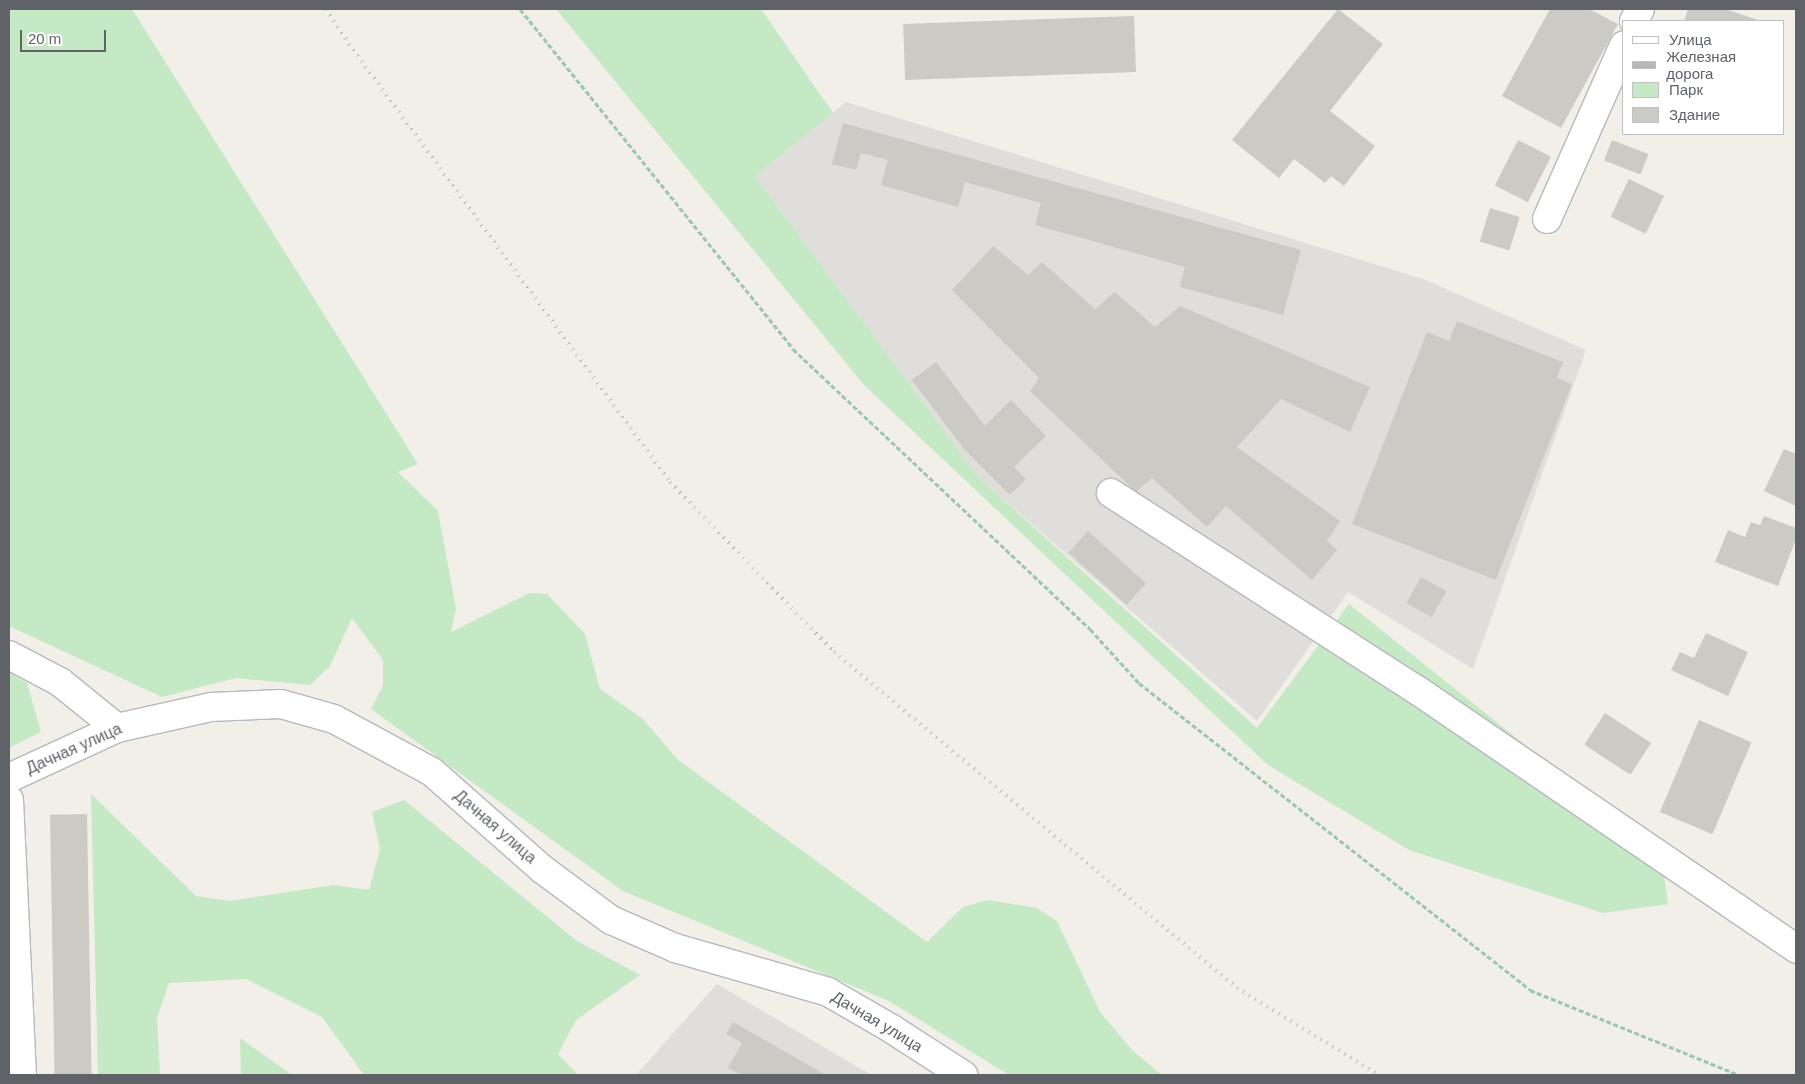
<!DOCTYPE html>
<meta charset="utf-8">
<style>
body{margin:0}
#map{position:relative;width:1805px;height:1084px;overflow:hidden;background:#f1efe8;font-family:Arial,sans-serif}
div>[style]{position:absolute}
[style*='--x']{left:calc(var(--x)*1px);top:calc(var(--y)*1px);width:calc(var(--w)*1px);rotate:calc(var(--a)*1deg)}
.industrial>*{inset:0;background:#e0deda}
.green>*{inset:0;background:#c5e8c5}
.building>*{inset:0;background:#cccac5;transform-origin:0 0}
.path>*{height:3px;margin-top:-1.5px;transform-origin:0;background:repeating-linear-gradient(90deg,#9cc7a9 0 5px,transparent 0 7.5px)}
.roads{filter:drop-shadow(1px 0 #b5b8bc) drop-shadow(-1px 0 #b5b8bc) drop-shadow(0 1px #b5b8bc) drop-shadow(0 -1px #b5b8bc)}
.minor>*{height:28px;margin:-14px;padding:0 14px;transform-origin:14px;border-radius:14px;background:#fff}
.rail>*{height:4px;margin-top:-2px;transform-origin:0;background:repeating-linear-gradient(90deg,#b6b7b8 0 1px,transparent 0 7px)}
span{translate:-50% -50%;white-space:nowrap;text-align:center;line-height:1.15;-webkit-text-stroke:4px #fff;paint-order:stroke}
.street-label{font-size:16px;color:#5f6368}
.frame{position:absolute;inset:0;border:10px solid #5f6368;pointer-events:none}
.legend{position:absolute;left:1622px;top:20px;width:162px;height:115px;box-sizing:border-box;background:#fff;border:1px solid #bfc1c3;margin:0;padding:6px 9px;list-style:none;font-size:15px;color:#5f6368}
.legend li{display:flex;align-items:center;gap:10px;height:25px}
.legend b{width:25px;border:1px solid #bfc1c3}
.scale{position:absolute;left:20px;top:30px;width:86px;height:22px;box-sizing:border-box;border:2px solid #5f6368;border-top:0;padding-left:6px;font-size:15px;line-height:18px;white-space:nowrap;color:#5f6368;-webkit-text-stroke:4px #fff;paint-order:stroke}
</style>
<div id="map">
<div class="industrial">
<div style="clip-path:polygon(846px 102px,1423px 279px,1586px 350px,1473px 669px,1348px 592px,1257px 721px,978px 477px,755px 176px)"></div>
<div style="clip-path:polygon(717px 984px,871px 1075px,636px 1075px)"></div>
</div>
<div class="green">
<div style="clip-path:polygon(9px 9px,132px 9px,418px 464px,398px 472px,438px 511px,456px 609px,451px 632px,530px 593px,547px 594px,585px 634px,600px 689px,643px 719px,677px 759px,927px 942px,963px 907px,988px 900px,1037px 908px,1057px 921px,1100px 1012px,1133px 1051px,1162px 1075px,1009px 1075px,889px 1001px,623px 891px,371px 709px,383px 686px,383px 660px,352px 618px,330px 666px,310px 685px,236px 678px,162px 697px,9px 626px)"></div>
<div style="clip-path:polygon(556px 9px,761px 9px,833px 113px,755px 176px,978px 477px,1257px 728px,1349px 604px,1661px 854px,1668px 904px,1603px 913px,1409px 850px,1268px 765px,864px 385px)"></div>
<div style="clip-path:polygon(9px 672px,27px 683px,41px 732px,9px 748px)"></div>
<div style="clip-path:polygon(91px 794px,196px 896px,230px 901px,333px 885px,369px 890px,380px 849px,372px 812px,404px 800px,577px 941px,640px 975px,576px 1020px,558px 1054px,578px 1075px,364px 1075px,322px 1017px,246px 979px,169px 983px,157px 1018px,160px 1075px,98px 1075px)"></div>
<div style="clip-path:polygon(240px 1038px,292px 1075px,241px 1075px)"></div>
</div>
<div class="building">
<div style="clip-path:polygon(1338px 9px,1383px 44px,1330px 111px,1375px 146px,1344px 186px,1331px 176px,1325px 183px,1294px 159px,1279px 178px,1232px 140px)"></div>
<div style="clip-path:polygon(1550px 9px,1589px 9px,1618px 24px,1561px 128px,1502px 96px)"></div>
<div style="clip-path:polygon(1688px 9px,1725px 9px,1761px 21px,1684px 21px)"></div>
<div style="left:1134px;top:16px;width:56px;height:231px;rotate:88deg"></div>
<div style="clip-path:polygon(843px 123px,1301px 250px,1283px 315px,1180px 287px,1185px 267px,1035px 225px,1041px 203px,965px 182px,958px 207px,881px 185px,888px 160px,861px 153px,856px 170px,832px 164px)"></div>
<div style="left:1518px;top:140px;width:37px;height:51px;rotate:27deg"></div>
<div style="left:1612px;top:140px;width:39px;height:22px;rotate:21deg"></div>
<div style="left:1629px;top:179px;width:39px;height:42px;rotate:26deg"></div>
<div style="left:1490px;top:208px;width:31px;height:35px;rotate:17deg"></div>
<div style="clip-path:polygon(993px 246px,1028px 275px,1042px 262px,1095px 309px,1115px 292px,1155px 327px,1180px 306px,1370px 387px,1350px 432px,1281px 399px,1237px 447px,1340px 521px,1327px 541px,1337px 550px,1312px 580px,1226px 506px,1207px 527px,1152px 478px,1136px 492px,1030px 391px,1039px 378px,952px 290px)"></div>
<div style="clip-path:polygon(1457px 321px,1563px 362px,1557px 378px,1572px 384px,1496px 580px,1352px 524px,1427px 332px,1449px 341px)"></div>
<div style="clip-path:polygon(936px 362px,985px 426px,1011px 400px,1046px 436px,1014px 467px,1026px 479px,1010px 495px,963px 448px,912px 380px)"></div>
<div style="clip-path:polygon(1784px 449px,1796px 454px,1796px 506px,1764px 491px)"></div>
<div style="clip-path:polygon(1764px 516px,1796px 528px,1796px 539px,1778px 586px,1715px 562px,1728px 530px,1745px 537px,1751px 522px,1760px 525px)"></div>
<div style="left:1088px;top:531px;width:78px;height:29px;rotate:42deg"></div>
<div style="left:1421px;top:577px;width:29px;height:30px;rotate:29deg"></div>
<div style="clip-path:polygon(1706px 633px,1748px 652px,1728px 696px,1671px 670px,1680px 652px,1694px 658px)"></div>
<div style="left:1605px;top:713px;width:55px;height:38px;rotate:33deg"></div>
<div style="left:1699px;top:720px;width:57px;height:100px;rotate:23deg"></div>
<div style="left:87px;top:814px;width:261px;height:37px;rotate:89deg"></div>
<div style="clip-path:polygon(733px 1022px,826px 1075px,741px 1075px,728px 1068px,742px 1043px,726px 1034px)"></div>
</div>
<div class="path">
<div style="--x:520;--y:9;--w:436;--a:51.2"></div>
<div style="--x:793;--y:349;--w:408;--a:43.3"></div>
<div style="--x:1090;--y:629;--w:73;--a:47.8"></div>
<div style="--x:1139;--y:683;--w:497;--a:38.1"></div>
<div style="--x:1530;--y:990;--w:226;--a:22.1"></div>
</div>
<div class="roads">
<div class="minor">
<div style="--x:1634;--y:21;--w:13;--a:-63"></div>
<div style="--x:1547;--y:219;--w:190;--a:-66.1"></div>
<div style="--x:1111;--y:493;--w:364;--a:32.8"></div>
<div style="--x:1417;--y:690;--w:459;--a:34.3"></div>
<div style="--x:9;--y:655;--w:58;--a:27.9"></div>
<div style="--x:60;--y:682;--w:73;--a:38.9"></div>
<div style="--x:9;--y:778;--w:119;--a:-24.8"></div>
<div style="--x:117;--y:728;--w:96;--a:-12.6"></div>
<div style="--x:211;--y:707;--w:70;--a:-2.5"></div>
<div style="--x:281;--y:704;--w:55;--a:15.8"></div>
<div style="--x:334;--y:719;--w:111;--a:28.4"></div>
<div style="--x:432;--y:772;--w:147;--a:41.4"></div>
<div style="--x:542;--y:869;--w:86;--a:36.5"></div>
<div style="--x:611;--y:920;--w:70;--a:23.6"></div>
<div style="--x:675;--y:948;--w:159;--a:16"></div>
<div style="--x:828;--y:992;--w:74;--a:30"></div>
<div style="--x:892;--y:1029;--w:85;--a:32.9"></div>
<div style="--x:9;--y:800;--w:275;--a:87.3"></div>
</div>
</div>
<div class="rail">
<div style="--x:326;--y:9;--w:42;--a:56.7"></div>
<div style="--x:349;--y:44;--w:543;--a:53.76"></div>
<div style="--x:670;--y:482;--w:236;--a:46"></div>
<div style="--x:834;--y:652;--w:525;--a:39.82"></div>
<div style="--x:1237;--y:988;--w:167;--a:31.5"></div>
</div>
<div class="street-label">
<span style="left:74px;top:749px;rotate:-24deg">Дачная улица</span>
<span style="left:495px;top:827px;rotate:41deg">Дачная улица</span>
<span style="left:877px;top:1022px;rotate:31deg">Дачная улица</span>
</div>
<div class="frame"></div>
<ul class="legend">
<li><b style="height:6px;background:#fff"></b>Улица</li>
<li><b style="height:6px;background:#b6b7b8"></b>Железная дорога</li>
<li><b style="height:14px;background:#c5e8c5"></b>Парк</li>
<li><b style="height:14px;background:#cccac5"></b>Здание</li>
</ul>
<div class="scale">20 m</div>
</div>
